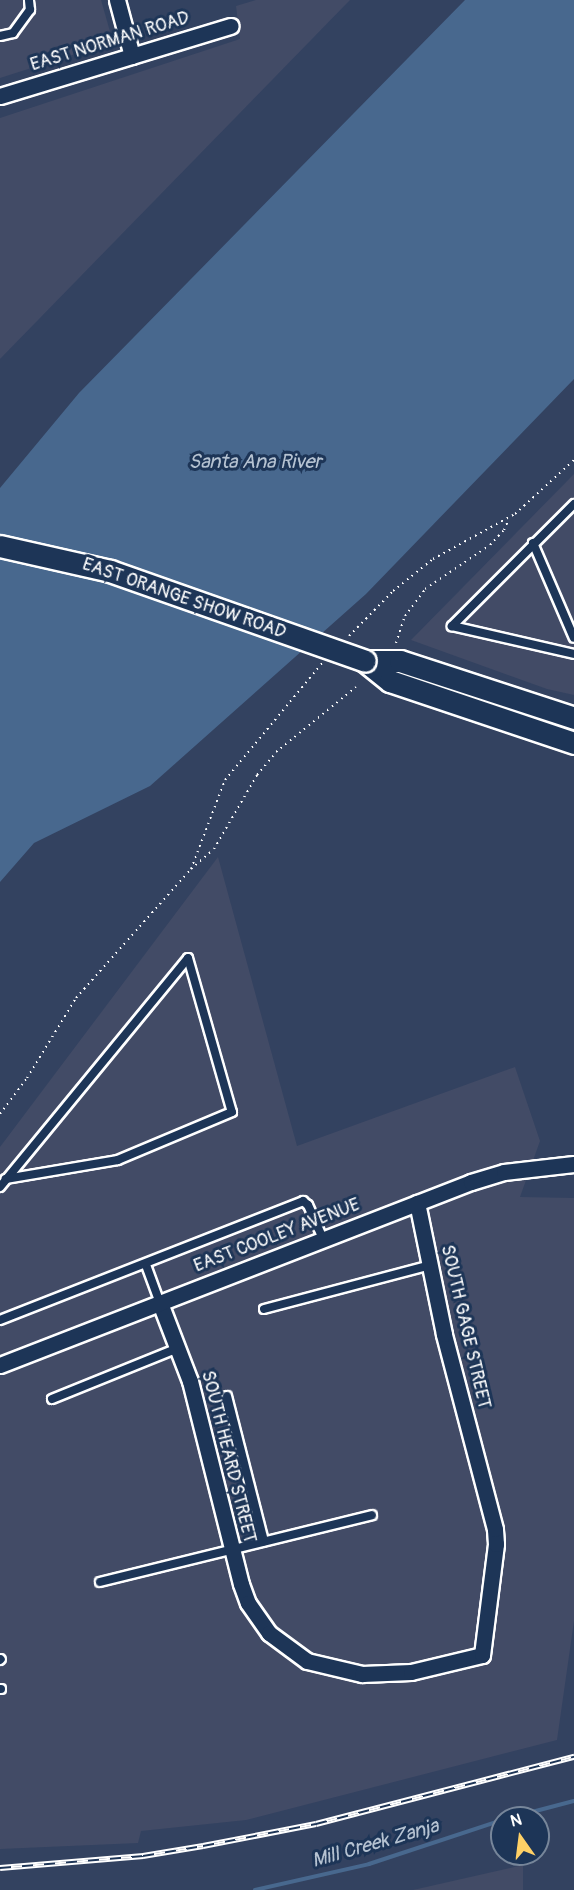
<!DOCTYPE html>
<style>
body{margin:0}
#map{position:relative;width:574px;height:1890px;overflow:hidden;background:#334260;font-family:Pangolin,sans-serif}
div>[style]{position:absolute}
[style*='--x']{left:calc(var(--x)*1px);top:calc(var(--y)*1px);width:calc(var(--w)*1px);rotate:calc(var(--a)*1deg)}
.built>*{inset:0;background:#424b66}
.water>*{inset:0;background:#48688e}
.stream>*{height:4px;margin:-2px;padding:0 2px;transform-origin:2px;border-radius:2px;background:#48688e}
.path>*{height:2px;margin-top:-1px;transform-origin:0;background:repeating-linear-gradient(90deg,#fff 0 1.5px,transparent 0 6px)}
.roads{filter:drop-shadow(2px 0 #fff) drop-shadow(-2px 0 #fff) drop-shadow(0 2px #fff) drop-shadow(0 -2px #fff)}
.lane>*{height:8px;margin:-4px;padding:0 4px;transform-origin:4px;border-radius:4px;background:#1d3557}
.street>*{height:15px;margin:-7.5px;padding:0 7.5px;transform-origin:7.5px;border-radius:7.5px;background:#1d3557}
.secondary>*{height:21px;margin:-10.5px;padding:0 10.5px;transform-origin:10.5px;border-radius:10.5px;background:#1d3557}
.rail>*{height:6px;margin-top:-3px;transform-origin:0;background:repeating-linear-gradient(90deg,#1d3557 0 11px,#fff 0 22px);box-sizing:border-box;border-block:2px solid #fff}
.bridges{filter:drop-shadow(2px 0 #fff) drop-shadow(-2px 0 #fff) drop-shadow(0 2px #fff) drop-shadow(0 -2px #fff)}
.secondary-bridge>*{height:21px;margin:-10.5px;padding:0 10.5px;transform-origin:10.5px;border-radius:10.5px;background:#1d3557}
span{translate:-50% -50%;white-space:nowrap;text-align:center;line-height:1.15;-webkit-text-stroke:6px #1d3557;paint-order:stroke}
.street-label{font-size:18px;color:#fff}
.water-label{font-size:20px;color:#b6c3d2;font-style:italic}
.north{position:absolute;left:490px;top:1806px;width:60px;height:60px;box-sizing:border-box;background:#1d3557;border:2px solid #77869a;border-radius:50%;rotate:346deg;font-size:16px;font-weight:700;line-height:24px;text-align:center;color:#fff}
.north::after{content:'';display:block;margin:auto;width:21px;height:27px;background:#ffd166;clip-path:polygon(50% 0,100% 100%,50% 72%,0 100%)}
</style>
<div id="map">
<div class="built">
<div style="clip-path:polygon(0 0,101px 0,113px 42px,0 78px)"></div>
<div style="clip-path:polygon(256px 0,350px 0,0 359px,0 118px,240px 39px,236px 6px)"></div>
<div style="clip-path:polygon(574px 474px,574px 695px,547px 689px,411px 640px)"></div>
<div style="clip-path:polygon(218px 857px,297px 1146px,515px 1067px,540px 1141px,520px 1197px,574px 1198px,574px 1621px,557px 1740px,246px 1820px,141px 1831px,138px 1843px,0 1849px,0 1147px)"></div>
<div style="clip-path:polygon(523px 1865px,523px 1890px,413px 1890px)"></div>
</div>
<div class="water">
<div style="clip-path:polygon(465px 0,574px 0,574px 379px,366px 594px,150px 786px,34px 843px,0 882px,0 488px,79px 393px)"></div>
</div>
<div class="stream">
<div style="--x:509;--y:1818;--w:67;--a:-14.7"></div>
<div style="--x:255;--y:1890;--w:117;--a:-12.8"></div>
<div style="--x:369;--y:1864;--w:140;--a:-18.3"></div>
</div>
<div class="path">
<div style="--x:349;--y:636;--w:63;--a:-45.6"></div>
<div style="--x:393;--y:591;--w:51;--a:-38.7"></div>
<div style="--x:433;--y:559;--w:94;--a:-28.8"></div>
<div style="--x:515;--y:514;--w:80;--a:-42.5"></div>
<div style="--x:396;--y:643;--w:28;--a:-72"></div>
<div style="--x:405;--y:616;--w:34;--a:-53"></div>
<div style="--x:425;--y:589;--w:78;--a:-34.1"></div>
<div style="--x:490;--y:545;--w:21;--a:-47"></div>
<div style="--x:504;--y:530;--w:12;--a:-66"></div>
<div style="--x:191;--y:869;--w:30;--a:-41"></div>
<div style="--x:214;--y:849;--w:86;--a:-59.8"></div>
<div style="--x:257;--y:775;--w:30;--a:-50"></div>
<div style="--x:276;--y:752;--w:103;--a:-39.1"></div>
<div style="--x:0;--y:1114;--w:45;--a:-53.1"></div>
<div style="--x:27;--y:1078;--w:94;--a:-58.5"></div>
<div style="--x:76;--y:998;--w:173;--a:-48.3"></div>
<div style="--x:191;--y:869;--w:95;--a:-69.1"></div>
<div style="--x:225;--y:780;--w:152;--a:-50.3"></div>
</div>
<div class="roads">
<div class="lane">
<div style="--x:0;--y:36;--w:13;--a:-13"></div>
<div style="--x:13;--y:33;--w:29;--a:-54"></div>
<div style="--x:30;--y:10;--w:10;--a:-96"></div>
<div style="--x:574;--y:504;--w:173;--a:135"></div>
<div style="--x:452;--y:626;--w:125;--a:12.9"></div>
<div style="--x:533;--y:543;--w:103;--a:66.7"></div>
<div style="--x:0;--y:1187;--w:296;--a:-50.6"></div>
<div style="--x:188;--y:958;--w:160;--a:74.1"></div>
<div style="--x:232;--y:1112;--w:124;--a:157.2"></div>
<div style="--x:118;--y:1160;--w:114;--a:170.4"></div>
<div style="--x:146;--y:1265;--w:40;--a:69.8"></div>
<div style="--x:264;--y:1309;--w:172;--a:-14.8"></div>
<div style="--x:0;--y:1320;--w:326;--a:-21.4"></div>
<div style="--x:303;--y:1201;--w:6;--a:39"></div>
<div style="--x:308;--y:1205;--w:37;--a:66"></div>
<div style="--x:227;--y:1396;--w:150;--a:75.7"></div>
<div style="--x:52;--y:1399;--w:136;--a:-22"></div>
<div style="--x:100;--y:1582;--w:280;--a:-13.8"></div>
<div style="--x:0;--y:1660;--w:1;--a:-45"></div>
<div style="--x:0;--y:1689;--w:1;--a:0"></div>
</div>
<div class="street">
<div style="--x:117;--y:0;--w:58;--a:75"></div>
<div style="--x:0;--y:96;--w:241;--a:-16.9"></div>
<div style="--x:160;--y:1303;--w:84;--a:69"></div>
<div style="--x:190;--y:1381;--w:209;--a:75.9"></div>
<div style="--x:241;--y:1584;--w:20;--a:70"></div>
<div style="--x:248;--y:1603;--w:37;--a:55"></div>
<div style="--x:269;--y:1633;--w:47;--a:36.4"></div>
<div style="--x:307;--y:1661;--w:57;--a:13.3"></div>
<div style="--x:362;--y:1674;--w:49;--a:-2.3"></div>
<div style="--x:411;--y:1672;--w:73;--a:-13.5"></div>
<div style="--x:482;--y:1655;--w:112;--a:-82.8"></div>
<div style="--x:496;--y:1544;--w:15;--a:-94"></div>
<div style="--x:495;--y:1529;--w:202;--a:-104.7"></div>
<div style="--x:444;--y:1334;--w:134;--a:-101.6"></div>
<div style="--x:0;--y:1365;--w:505;--a:-21.23"></div>
<div style="--x:471;--y:1182;--w:34;--a:-17"></div>
<div style="--x:504;--y:1172;--w:70;--a:-6.5"></div>
</div>
<div class="secondary">
<div style="--x:365;--y:661;--w:32;--a:39"></div>
<div style="--x:390;--y:681;--w:194;--a:18.6"></div>
<div style="--x:365;--y:661;--w:35;--a:0"></div>
<div style="--x:400;--y:661;--w:183;--a:18.1"></div>
</div>
</div>
<div class="rail">
<div style="--x:0;--y:1868;--w:144;--a:-4.8"></div>
<div style="--x:143;--y:1856;--w:61;--a:-9.5"></div>
<div style="--x:203;--y:1846;--w:115;--a:-11"></div>
<div style="--x:316;--y:1824;--w:267;--a:-14.6"></div>
</div>
<div class="bridges">
<div class="secondary-bridge">
<div style="--x:0;--y:546;--w:113;--a:12.8"></div>
<div style="--x:110;--y:571;--w:270;--a:19.4"></div>
</div>
</div>
<div class="street-label">
<span style="left:110px;top:42px;rotate:-17deg">EAST NORMAN ROAD</span>
<span style="left:184px;top:599px;rotate:19deg">EAST ORANGE SHOW ROAD</span>
<span style="left:277px;top:1236px;rotate:-21deg">EAST COOLEY AVENUE</span>
<span style="left:465px;top:1327px;rotate:77deg">SOUTH GAGE STREET</span>
<span style="left:228px;top:1457px;rotate:76deg">SOUTH HEARD STREET</span>
</div>
<div class="water-label">
<span style="left:255px;top:461px">Santa Ana River</span>
<span style="left:375px;top:1843px;rotate:-16deg">Mill Creek Zanja</span>
</div>
<div class="north">N</div>
</div>
